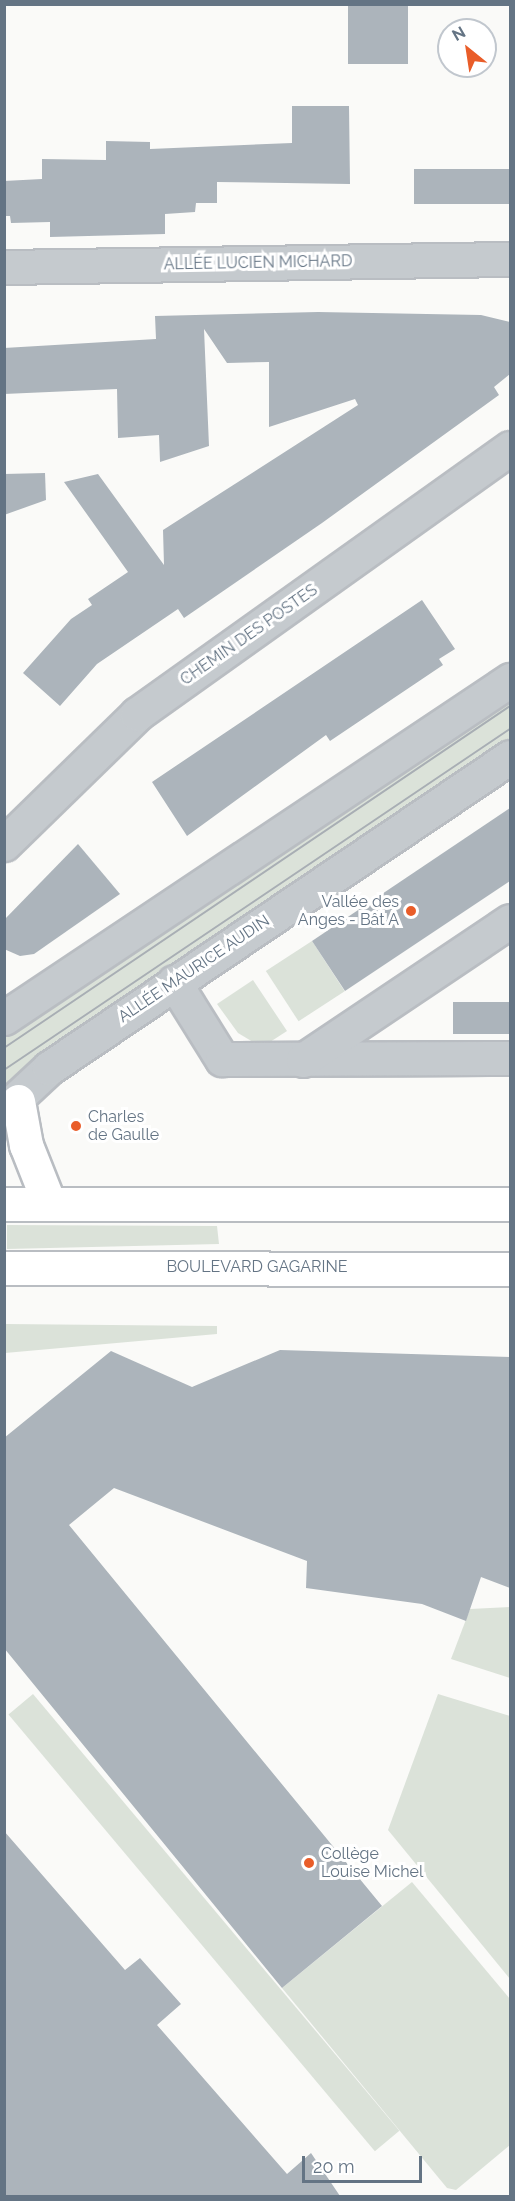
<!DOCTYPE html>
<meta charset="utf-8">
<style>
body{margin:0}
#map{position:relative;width:515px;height:2201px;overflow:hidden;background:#fafaf8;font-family:Raleway,sans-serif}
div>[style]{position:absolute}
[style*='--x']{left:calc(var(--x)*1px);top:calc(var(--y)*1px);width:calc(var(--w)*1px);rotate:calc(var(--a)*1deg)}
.green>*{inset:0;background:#dbe2d9;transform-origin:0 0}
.building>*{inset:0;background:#acb4bb;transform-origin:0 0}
.roads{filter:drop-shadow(2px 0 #b9bdc2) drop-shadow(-2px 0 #b9bdc2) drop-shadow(0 2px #b9bdc2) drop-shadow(0 -2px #b9bdc2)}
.minor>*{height:33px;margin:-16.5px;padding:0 16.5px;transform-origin:16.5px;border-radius:16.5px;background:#c5cace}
.major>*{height:33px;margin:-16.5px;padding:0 16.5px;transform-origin:16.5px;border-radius:16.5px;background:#fff}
.tram>*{height:1.5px;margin:-0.75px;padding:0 0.75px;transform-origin:0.75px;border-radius:0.75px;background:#a8aeb4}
.dots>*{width:16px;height:16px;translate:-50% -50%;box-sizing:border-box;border:3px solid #fff;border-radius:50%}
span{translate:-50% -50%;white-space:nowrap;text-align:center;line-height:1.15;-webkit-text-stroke:6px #fff;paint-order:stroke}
.street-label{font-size:16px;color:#647484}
.poi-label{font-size:16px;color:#647484}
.right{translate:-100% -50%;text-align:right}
.left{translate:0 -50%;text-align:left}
.frame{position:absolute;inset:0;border:6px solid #647484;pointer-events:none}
.north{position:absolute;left:437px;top:18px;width:60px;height:60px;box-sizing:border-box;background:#fff;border:2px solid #c1c7ce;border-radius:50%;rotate:330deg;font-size:16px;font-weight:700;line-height:24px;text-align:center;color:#647484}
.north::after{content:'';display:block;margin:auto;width:21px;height:27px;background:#e95d29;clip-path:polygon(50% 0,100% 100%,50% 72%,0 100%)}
.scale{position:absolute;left:302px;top:2156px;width:120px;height:27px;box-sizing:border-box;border:3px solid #647484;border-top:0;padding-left:8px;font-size:18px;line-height:21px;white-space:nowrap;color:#647484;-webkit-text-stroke:4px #fff;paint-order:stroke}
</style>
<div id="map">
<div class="green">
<div style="clip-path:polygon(510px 694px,510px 743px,5px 1091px,5px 1034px)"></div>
<div style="left:312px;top:941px;width:60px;height:55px;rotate:57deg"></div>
<div style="clip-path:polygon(253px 980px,287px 1031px,270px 1042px,253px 1042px,238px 1033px,217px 1004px)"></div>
<div style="clip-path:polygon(7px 1225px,217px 1226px,219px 1244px,7px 1249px)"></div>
<div style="clip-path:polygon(5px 1324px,217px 1326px,217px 1334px,5px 1353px)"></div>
<div style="clip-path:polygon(510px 1607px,510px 1678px,451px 1659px,470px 1609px)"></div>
<div style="left:33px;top:1694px;width:570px;height:32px;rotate:50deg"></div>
<div style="clip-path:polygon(438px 1694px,510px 1716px,510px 1979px,388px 1830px)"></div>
<div style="clip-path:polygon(412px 1882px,510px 1999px,510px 2145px,456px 2190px,447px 2188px,282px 1988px)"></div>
</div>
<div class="building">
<div style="left:348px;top:4px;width:60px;height:60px"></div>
<div style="clip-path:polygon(292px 106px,349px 106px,350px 184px,217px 182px,217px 203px,196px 203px,195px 212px,165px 214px,165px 234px,50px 237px,50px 222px,11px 223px,10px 216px,4px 216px,4px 181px,42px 179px,42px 159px,106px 160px,106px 141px,150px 142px,150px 149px,292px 143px)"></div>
<div style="left:510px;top:169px;width:35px;height:96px;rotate:90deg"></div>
<div style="clip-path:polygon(318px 312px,481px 315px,510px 322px,510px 374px,494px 387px,499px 395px,322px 523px,184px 618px,178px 609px,97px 664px,60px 706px,23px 673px,71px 619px,92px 605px,88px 599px,128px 572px,64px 482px,98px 474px,164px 565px,163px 530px,358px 405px,355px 399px,269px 427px,269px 362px,227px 363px,204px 329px,209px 446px,160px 462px,159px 435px,118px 438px,117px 389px,4px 394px,4px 348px,156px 339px,155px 316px)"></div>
<div style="clip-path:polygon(45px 473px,46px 500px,4px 515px,4px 474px)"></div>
<div style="clip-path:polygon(422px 600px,455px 649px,439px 659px,443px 665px,330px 741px,326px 735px,187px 836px,152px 782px)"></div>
<div style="clip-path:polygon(510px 808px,510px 881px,345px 991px,312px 941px)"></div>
<div style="clip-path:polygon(78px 844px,120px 894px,34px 954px,20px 956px,4px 949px,4px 920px)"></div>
<div style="left:510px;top:1002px;width:32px;height:57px;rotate:90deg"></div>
<div style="clip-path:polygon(280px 1350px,510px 1357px,510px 1588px,481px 1577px,466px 1621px,422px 1604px,306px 1588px,307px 1561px,114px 1488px,69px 1525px,382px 1906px,282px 1988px,4px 1648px,4px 1438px,111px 1351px,192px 1387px)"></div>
<div style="clip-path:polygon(4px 1831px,125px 1970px,140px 1958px,181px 2004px,157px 2025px,287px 2174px,311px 2153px,340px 2196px,4px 2196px)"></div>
</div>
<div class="roads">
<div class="minor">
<div style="--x:4;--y:267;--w:506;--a:-0.91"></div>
<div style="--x:4;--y:844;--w:186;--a:-44.3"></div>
<div style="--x:137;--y:714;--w:458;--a:-35.5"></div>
<div style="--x:174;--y:982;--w:91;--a:58.1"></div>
<div style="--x:222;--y:1059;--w:288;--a:-0.2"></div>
<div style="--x:4;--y:1018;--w:609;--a:-33.74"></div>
<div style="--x:303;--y:1060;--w:249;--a:-33.9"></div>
<div style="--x:4;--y:1110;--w:62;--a:-43"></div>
<div style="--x:49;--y:1068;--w:556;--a:-34"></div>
</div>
<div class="major">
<div style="--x:18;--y:1101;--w:45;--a:79.7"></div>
<div style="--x:26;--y:1145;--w:62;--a:68.4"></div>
<div style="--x:4;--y:1204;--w:506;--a:0"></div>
<div style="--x:4;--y:1268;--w:506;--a:0.11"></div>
</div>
</div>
<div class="tram">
<div style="--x:4;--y:1048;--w:611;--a:-34.05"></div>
<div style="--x:4;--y:1070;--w:610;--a:-33.98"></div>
</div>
<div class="dots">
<div style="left:411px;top:911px;background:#e95d29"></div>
<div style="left:76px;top:1126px;background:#e95d29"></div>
<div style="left:309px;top:1863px;background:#e95d29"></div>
</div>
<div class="street-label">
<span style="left:258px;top:263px;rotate:-1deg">ALLÉE LUCIEN MICHARD</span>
<span style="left:249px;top:635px;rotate:-35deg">CHEMIN DES POSTES</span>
<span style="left:194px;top:969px;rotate:-34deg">ALLÉE MAURICE AUDIN</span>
<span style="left:257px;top:1267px">BOULEVARD GAGARINE</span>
</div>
<div class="poi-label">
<span class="right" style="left:399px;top:911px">Vallée des<br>Anges - Bât A</span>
<span class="left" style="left:88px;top:1126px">Charles<br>de Gaulle</span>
<span class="left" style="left:321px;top:1863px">Collège<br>Louise Michel</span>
</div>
<div class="frame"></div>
<div class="north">N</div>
<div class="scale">20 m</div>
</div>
